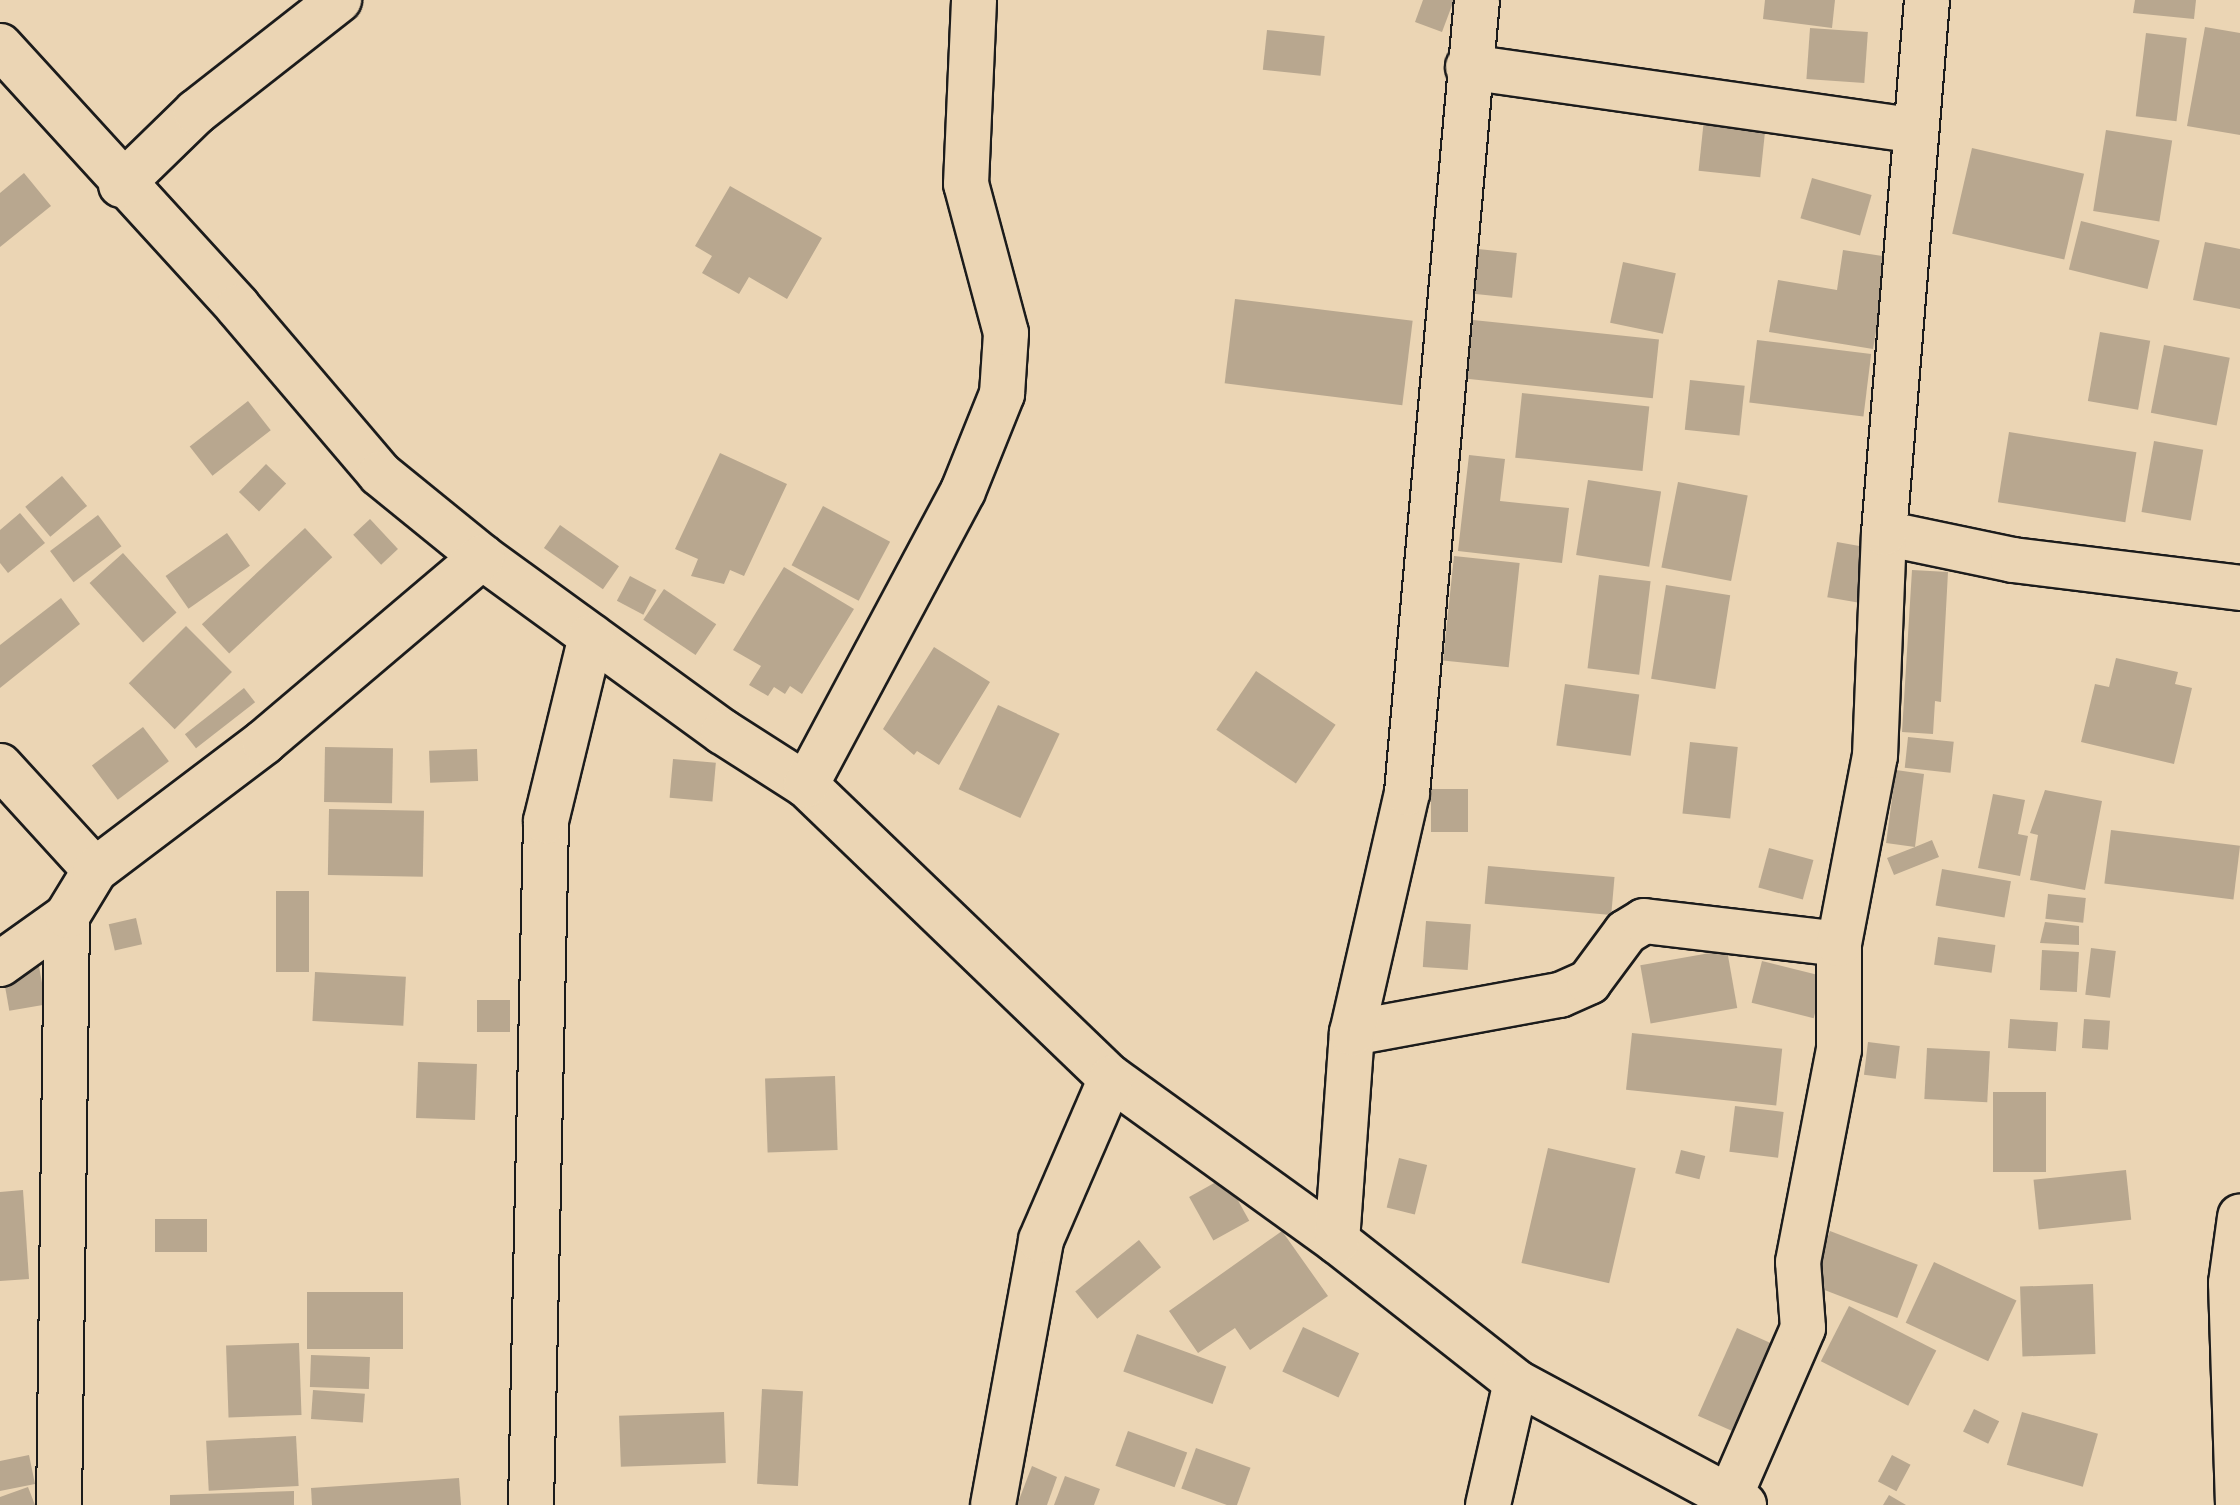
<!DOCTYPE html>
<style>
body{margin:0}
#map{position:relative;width:2240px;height:1505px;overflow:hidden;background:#ebd5b4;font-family:"Patrick Hand",sans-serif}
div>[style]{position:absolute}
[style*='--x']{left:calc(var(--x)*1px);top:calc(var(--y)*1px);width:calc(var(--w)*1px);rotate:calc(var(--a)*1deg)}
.building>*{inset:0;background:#b8a78f;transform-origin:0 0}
.roads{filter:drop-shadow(2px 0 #1c1c1c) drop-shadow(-2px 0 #1c1c1c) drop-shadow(0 2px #1c1c1c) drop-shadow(0 -2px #1c1c1c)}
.minor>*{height:44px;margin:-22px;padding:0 22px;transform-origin:22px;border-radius:22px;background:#ebd5b4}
span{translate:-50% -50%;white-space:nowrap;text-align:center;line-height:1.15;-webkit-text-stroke:7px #ebd5b4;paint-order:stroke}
</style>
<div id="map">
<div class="building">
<div style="clip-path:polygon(1423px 0,1454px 0,1442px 32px,1415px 22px)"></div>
<div style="clip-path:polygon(1765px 0,1835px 0,1832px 28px,1763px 19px)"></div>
<div style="clip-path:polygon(2135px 0,2196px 0,2194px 19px,2133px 13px)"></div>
<div style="clip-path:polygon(2205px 27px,2240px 33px,2240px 135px,2187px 126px)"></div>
<div style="left:1810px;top:28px;width:58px;height:51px;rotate:4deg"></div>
<div style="left:1267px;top:30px;width:58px;height:40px;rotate:6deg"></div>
<div style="left:2146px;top:33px;width:41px;height:84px;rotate:7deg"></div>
<div style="left:1704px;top:119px;width:62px;height:52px;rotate:6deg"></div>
<div style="left:2106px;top:130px;width:67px;height:82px;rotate:9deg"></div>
<div style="left:1972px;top:148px;width:115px;height:88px;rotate:13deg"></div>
<div style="clip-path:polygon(24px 173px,51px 206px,0 247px,0 193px)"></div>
<div style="left:1812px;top:178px;width:62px;height:42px;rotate:16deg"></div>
<div style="clip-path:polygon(730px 186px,822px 238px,787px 299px,749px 277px,739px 294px,702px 273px,712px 256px,695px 246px)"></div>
<div style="left:2081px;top:221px;width:81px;height:50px;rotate:14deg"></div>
<div style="clip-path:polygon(2205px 242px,2240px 249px,2240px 309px,2193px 300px)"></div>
<div style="left:1478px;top:249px;width:39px;height:45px;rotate:6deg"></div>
<div style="clip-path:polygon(1843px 250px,1889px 257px,1873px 349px,1769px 332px,1778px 280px,1837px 290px)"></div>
<div style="left:1623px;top:262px;width:54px;height:62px;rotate:12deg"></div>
<div style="left:1235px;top:299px;width:179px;height:85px;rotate:7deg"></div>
<div style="left:1473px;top:320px;width:187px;height:59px;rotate:6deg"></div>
<div style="left:2100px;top:332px;width:51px;height:70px;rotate:10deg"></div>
<div style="left:1757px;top:340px;width:115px;height:63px;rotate:7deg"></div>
<div style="left:2164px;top:345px;width:67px;height:69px;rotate:11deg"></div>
<div style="left:1690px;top:380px;width:55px;height:50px;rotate:6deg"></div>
<div style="left:1522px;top:393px;width:128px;height:65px;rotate:6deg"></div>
<div style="left:248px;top:401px;width:37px;height:74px;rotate:52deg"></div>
<div style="left:2009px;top:432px;width:129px;height:71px;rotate:9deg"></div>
<div style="left:2154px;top:441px;width:50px;height:72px;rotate:10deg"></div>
<div style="clip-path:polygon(720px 453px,787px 484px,744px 576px,730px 570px,724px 584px,691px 576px,698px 559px,675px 549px)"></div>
<div style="clip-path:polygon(1469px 455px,1505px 459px,1500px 501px,1569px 508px,1562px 563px,1458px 551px)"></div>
<div style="left:266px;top:464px;width:28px;height:39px;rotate:44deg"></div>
<div style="left:62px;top:476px;width:39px;height:48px;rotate:50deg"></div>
<div style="left:1588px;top:480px;width:74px;height:76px;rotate:9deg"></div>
<div style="left:1678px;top:482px;width:71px;height:87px;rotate:11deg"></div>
<div style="left:823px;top:506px;width:76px;height:67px;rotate:28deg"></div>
<div style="clip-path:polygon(20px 513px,45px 543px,8px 573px,0 563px,0 530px)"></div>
<div style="left:98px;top:515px;width:39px;height:60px;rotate:53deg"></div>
<div style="left:370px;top:519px;width:41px;height:23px;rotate:47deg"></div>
<div style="left:560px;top:525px;width:72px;height:28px;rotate:35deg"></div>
<div style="left:305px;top:528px;width:40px;height:141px;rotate:47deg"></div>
<div style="left:227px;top:533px;width:40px;height:75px;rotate:55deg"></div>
<div style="left:1837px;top:542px;width:34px;height:56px;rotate:10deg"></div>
<div style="left:123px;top:553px;width:80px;height:45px;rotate:48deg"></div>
<div style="left:1454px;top:556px;width:66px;height:105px;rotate:6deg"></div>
<div style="clip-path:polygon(784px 567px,854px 609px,802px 694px,790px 686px,785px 694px,774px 687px,768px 696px,749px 685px,761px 666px,733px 650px)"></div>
<div style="clip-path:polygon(1912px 570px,1948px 572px,1941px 702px,1935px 701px,1933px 734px,1902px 732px)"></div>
<div style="left:1599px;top:575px;width:52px;height:94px;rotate:7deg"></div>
<div style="left:630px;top:576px;width:30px;height:28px;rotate:28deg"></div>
<div style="left:1666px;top:585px;width:65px;height:95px;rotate:9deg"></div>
<div style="left:664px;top:589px;width:63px;height:37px;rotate:34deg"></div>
<div style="clip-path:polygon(61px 598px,80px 624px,0 688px,0 645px)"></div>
<div style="left:186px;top:626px;width:65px;height:81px;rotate:45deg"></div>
<div style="clip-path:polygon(934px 647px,990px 682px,939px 765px,917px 751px,914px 755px,883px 729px)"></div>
<div style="clip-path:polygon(2116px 658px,2178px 672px,2175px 684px,2192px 688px,2174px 764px,2081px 742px,2095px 684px,2109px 687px)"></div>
<div style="left:1256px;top:671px;width:96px;height:71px;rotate:34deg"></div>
<div style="left:1565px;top:684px;width:75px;height:62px;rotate:8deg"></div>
<div style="left:244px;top:688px;width:18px;height:75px;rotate:52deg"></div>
<div style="left:998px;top:705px;width:68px;height:93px;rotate:25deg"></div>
<div style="left:143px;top:727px;width:43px;height:64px;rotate:53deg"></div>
<div style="left:1908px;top:737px;width:46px;height:31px;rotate:6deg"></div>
<div style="left:1690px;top:742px;width:48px;height:72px;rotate:6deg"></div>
<div style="left:325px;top:747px;width:68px;height:55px;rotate:1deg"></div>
<div style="left:477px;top:749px;width:32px;height:48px;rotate:88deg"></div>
<div style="left:673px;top:759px;width:43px;height:39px;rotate:5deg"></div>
<div style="clip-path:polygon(1896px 770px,1924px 774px,1915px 847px,1932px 840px,1939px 857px,1894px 875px,1887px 858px,1915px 847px,1886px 843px)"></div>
<div style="left:1431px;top:789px;width:37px;height:43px"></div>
<div style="clip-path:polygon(2045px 790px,2102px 801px,2085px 890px,2030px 880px,2038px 835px,2030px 833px)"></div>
<div style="clip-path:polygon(1993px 794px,2025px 800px,2018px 834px,2028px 836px,2020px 876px,1978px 868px)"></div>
<div style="left:329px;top:809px;width:95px;height:66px;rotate:1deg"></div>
<div style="left:2111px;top:830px;width:130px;height:54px;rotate:7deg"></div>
<div style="left:1769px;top:848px;width:46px;height:41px;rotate:15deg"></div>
<div style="left:1488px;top:866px;width:127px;height:38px;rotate:5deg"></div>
<div style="left:1942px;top:869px;width:70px;height:37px;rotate:10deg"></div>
<div style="left:309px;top:891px;width:81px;height:33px;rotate:90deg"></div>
<div style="left:2048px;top:894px;width:38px;height:25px;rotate:6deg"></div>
<div style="left:136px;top:918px;width:27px;height:28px;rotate:77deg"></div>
<div style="left:1426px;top:921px;width:45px;height:46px;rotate:4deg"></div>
<div style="clip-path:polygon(2045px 922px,2079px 926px,2079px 945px,2040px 943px)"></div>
<div style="left:1938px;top:937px;width:58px;height:28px;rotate:8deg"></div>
<div style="left:2091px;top:948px;width:25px;height:47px;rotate:7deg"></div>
<div style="left:1727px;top:950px;width:59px;height:88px;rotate:80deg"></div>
<div style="left:2042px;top:950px;width:37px;height:40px;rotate:3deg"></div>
<div style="left:1762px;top:961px;width:64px;height:43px;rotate:14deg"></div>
<div style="left:39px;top:966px;width:39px;height:37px;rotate:80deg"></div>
<div style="left:315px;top:972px;width:91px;height:49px;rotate:3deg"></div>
<div style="left:477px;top:1000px;width:33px;height:32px"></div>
<div style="left:2010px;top:1019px;width:48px;height:29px;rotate:4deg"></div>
<div style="left:2084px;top:1019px;width:26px;height:29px;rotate:4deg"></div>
<div style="left:1632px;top:1033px;width:151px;height:57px;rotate:6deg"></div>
<div style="left:1868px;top:1042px;width:32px;height:33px;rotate:7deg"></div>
<div style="left:1927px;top:1048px;width:63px;height:51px;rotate:3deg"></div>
<div style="left:418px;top:1062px;width:59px;height:56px;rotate:2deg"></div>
<div style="left:835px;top:1076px;width:74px;height:70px;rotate:88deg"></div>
<div style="left:1993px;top:1092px;width:53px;height:80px"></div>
<div style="left:1735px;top:1106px;width:49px;height:46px;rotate:7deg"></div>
<div style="left:1548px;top:1148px;width:90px;height:118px;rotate:13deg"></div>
<div style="left:1681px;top:1150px;width:25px;height:24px;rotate:14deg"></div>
<div style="left:1399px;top:1158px;width:29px;height:51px;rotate:14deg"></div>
<div style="left:2126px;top:1170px;width:50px;height:93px;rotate:84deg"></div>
<div style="left:1225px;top:1177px;width:50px;height:41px;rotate:61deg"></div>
<div style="clip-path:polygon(23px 1190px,29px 1279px,0 1281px,0 1192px)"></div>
<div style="left:155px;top:1219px;width:52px;height:33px"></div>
<div style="clip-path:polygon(1282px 1231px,1328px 1296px,1250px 1350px,1235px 1328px,1198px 1353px,1169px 1311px)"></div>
<div style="left:1830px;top:1231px;width:94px;height:57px;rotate:21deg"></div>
<div style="left:1139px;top:1240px;width:35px;height:82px;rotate:51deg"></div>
<div style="left:1934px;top:1262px;width:91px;height:67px;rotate:25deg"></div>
<div style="left:2093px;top:1284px;width:70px;height:73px;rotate:88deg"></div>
<div style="left:403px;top:1292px;width:57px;height:96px;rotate:90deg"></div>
<div style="left:1849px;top:1306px;width:98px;height:62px;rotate:27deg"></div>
<div style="left:1303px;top:1327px;width:62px;height:49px;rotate:25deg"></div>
<div style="left:1737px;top:1328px;width:48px;height:96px;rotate:24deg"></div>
<div style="left:1137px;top:1334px;width:95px;height:40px;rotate:20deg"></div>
<div style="left:299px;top:1343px;width:72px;height:73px;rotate:88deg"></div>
<div style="left:311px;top:1355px;width:59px;height:32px;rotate:2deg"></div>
<div style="left:762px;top:1389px;width:41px;height:95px;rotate:3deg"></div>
<div style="left:313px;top:1390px;width:52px;height:29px;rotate:4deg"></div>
<div style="left:1974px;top:1409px;width:28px;height:25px;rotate:26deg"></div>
<div style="left:724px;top:1412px;width:51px;height:105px;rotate:88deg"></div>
<div style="left:2022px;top:1412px;width:79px;height:55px;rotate:16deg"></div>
<div style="left:1128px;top:1431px;width:63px;height:37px;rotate:20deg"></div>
<div style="left:296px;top:1436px;width:50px;height:90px;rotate:87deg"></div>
<div style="left:1196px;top:1448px;width:58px;height:43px;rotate:20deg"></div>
<div style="clip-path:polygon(29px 1455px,35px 1484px,0 1491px,0 1461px)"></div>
<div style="left:1892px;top:1455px;width:21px;height:30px;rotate:28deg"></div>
<div style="clip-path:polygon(1032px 1466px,1057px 1477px,1047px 1505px,1017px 1505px)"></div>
<div style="clip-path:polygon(1065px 1476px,1100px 1489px,1094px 1505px,1054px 1505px)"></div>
<div style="clip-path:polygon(459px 1478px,461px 1505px,312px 1505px,311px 1488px)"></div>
<div style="clip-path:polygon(28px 1487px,35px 1505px,0 1505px,0 1497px)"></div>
<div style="clip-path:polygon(294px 1491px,294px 1505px,170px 1505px,170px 1495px)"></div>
<div style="clip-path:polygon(1889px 1495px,1906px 1505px,1883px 1505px)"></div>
</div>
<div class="roads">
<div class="minor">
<div style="--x:0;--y:46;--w:353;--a:47.6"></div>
<div style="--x:238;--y:307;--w:219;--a:49.6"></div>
<div style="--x:380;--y:474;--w:132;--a:39.1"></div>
<div style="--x:482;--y:557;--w:298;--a:36"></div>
<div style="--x:723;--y:732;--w:98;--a:32.6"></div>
<div style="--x:806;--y:785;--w:423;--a:43.9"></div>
<div style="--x:1111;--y:1078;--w:279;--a:35.8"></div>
<div style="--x:1337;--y:1241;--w:228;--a:38.2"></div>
<div style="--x:1516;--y:1382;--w:259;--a:28.3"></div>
<div style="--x:1468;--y:67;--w:452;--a:8.1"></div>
<div style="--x:121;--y:185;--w:105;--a:-44.2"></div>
<div style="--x:196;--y:112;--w:182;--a:-38.1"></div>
<div style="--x:1884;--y:533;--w:132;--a:11.8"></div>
<div style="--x:2013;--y:560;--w:229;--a:7"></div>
<div style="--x:0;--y:766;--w:141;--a:47.6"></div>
<div style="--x:806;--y:785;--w:333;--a:-61.9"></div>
<div style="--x:963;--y:491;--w:105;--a:-68.1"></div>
<div style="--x:1002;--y:394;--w:61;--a:-86.2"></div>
<div style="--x:1006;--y:333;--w:154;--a:-105"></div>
<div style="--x:966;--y:184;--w:184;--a:-87.5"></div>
<div style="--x:0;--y:964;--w:82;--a:-35.6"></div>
<div style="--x:1352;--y:1033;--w:211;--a:-10.4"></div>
<div style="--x:1560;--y:995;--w:32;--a:-24"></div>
<div style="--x:1589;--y:982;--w:62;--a:-53.5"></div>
<div style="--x:1626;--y:932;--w:21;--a:-31"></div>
<div style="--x:1644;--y:921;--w:196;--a:6.7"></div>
<div style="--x:1337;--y:1241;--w:209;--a:-85.9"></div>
<div style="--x:1352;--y:1033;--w:246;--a:-77.1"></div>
<div style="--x:1407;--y:793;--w:796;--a:-84.96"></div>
<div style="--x:1730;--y:1496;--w:183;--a:-66.5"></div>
<div style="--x:1803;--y:1328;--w:66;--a:-94.3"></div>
<div style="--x:1798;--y:1262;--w:216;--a:-79.1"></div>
<div style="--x:1839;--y:1050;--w:106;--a:-90"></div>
<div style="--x:1839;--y:944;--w:191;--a:-79.2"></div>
<div style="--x:1875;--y:756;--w:223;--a:-87.7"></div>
<div style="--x:1884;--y:533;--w:535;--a:-85.39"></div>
<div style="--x:59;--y:1505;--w:589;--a:-89.22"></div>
<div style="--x:67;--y:916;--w:54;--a:-58.7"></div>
<div style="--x:95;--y:870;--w:212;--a:-37.1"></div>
<div style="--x:264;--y:742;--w:286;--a:-40.3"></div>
<div style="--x:531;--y:1505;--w:684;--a:-88.74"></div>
<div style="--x:546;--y:821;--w:190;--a:-76.3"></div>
<div style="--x:993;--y:1505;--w:269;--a:-79.7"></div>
<div style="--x:1041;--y:1240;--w:176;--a:-66.6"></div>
<div style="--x:1488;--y:1505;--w:126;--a:-77.2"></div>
<div style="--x:2238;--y:1505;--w:222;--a:-91.8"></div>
<div style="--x:2231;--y:1283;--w:67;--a:-82.2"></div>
</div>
</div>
</div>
